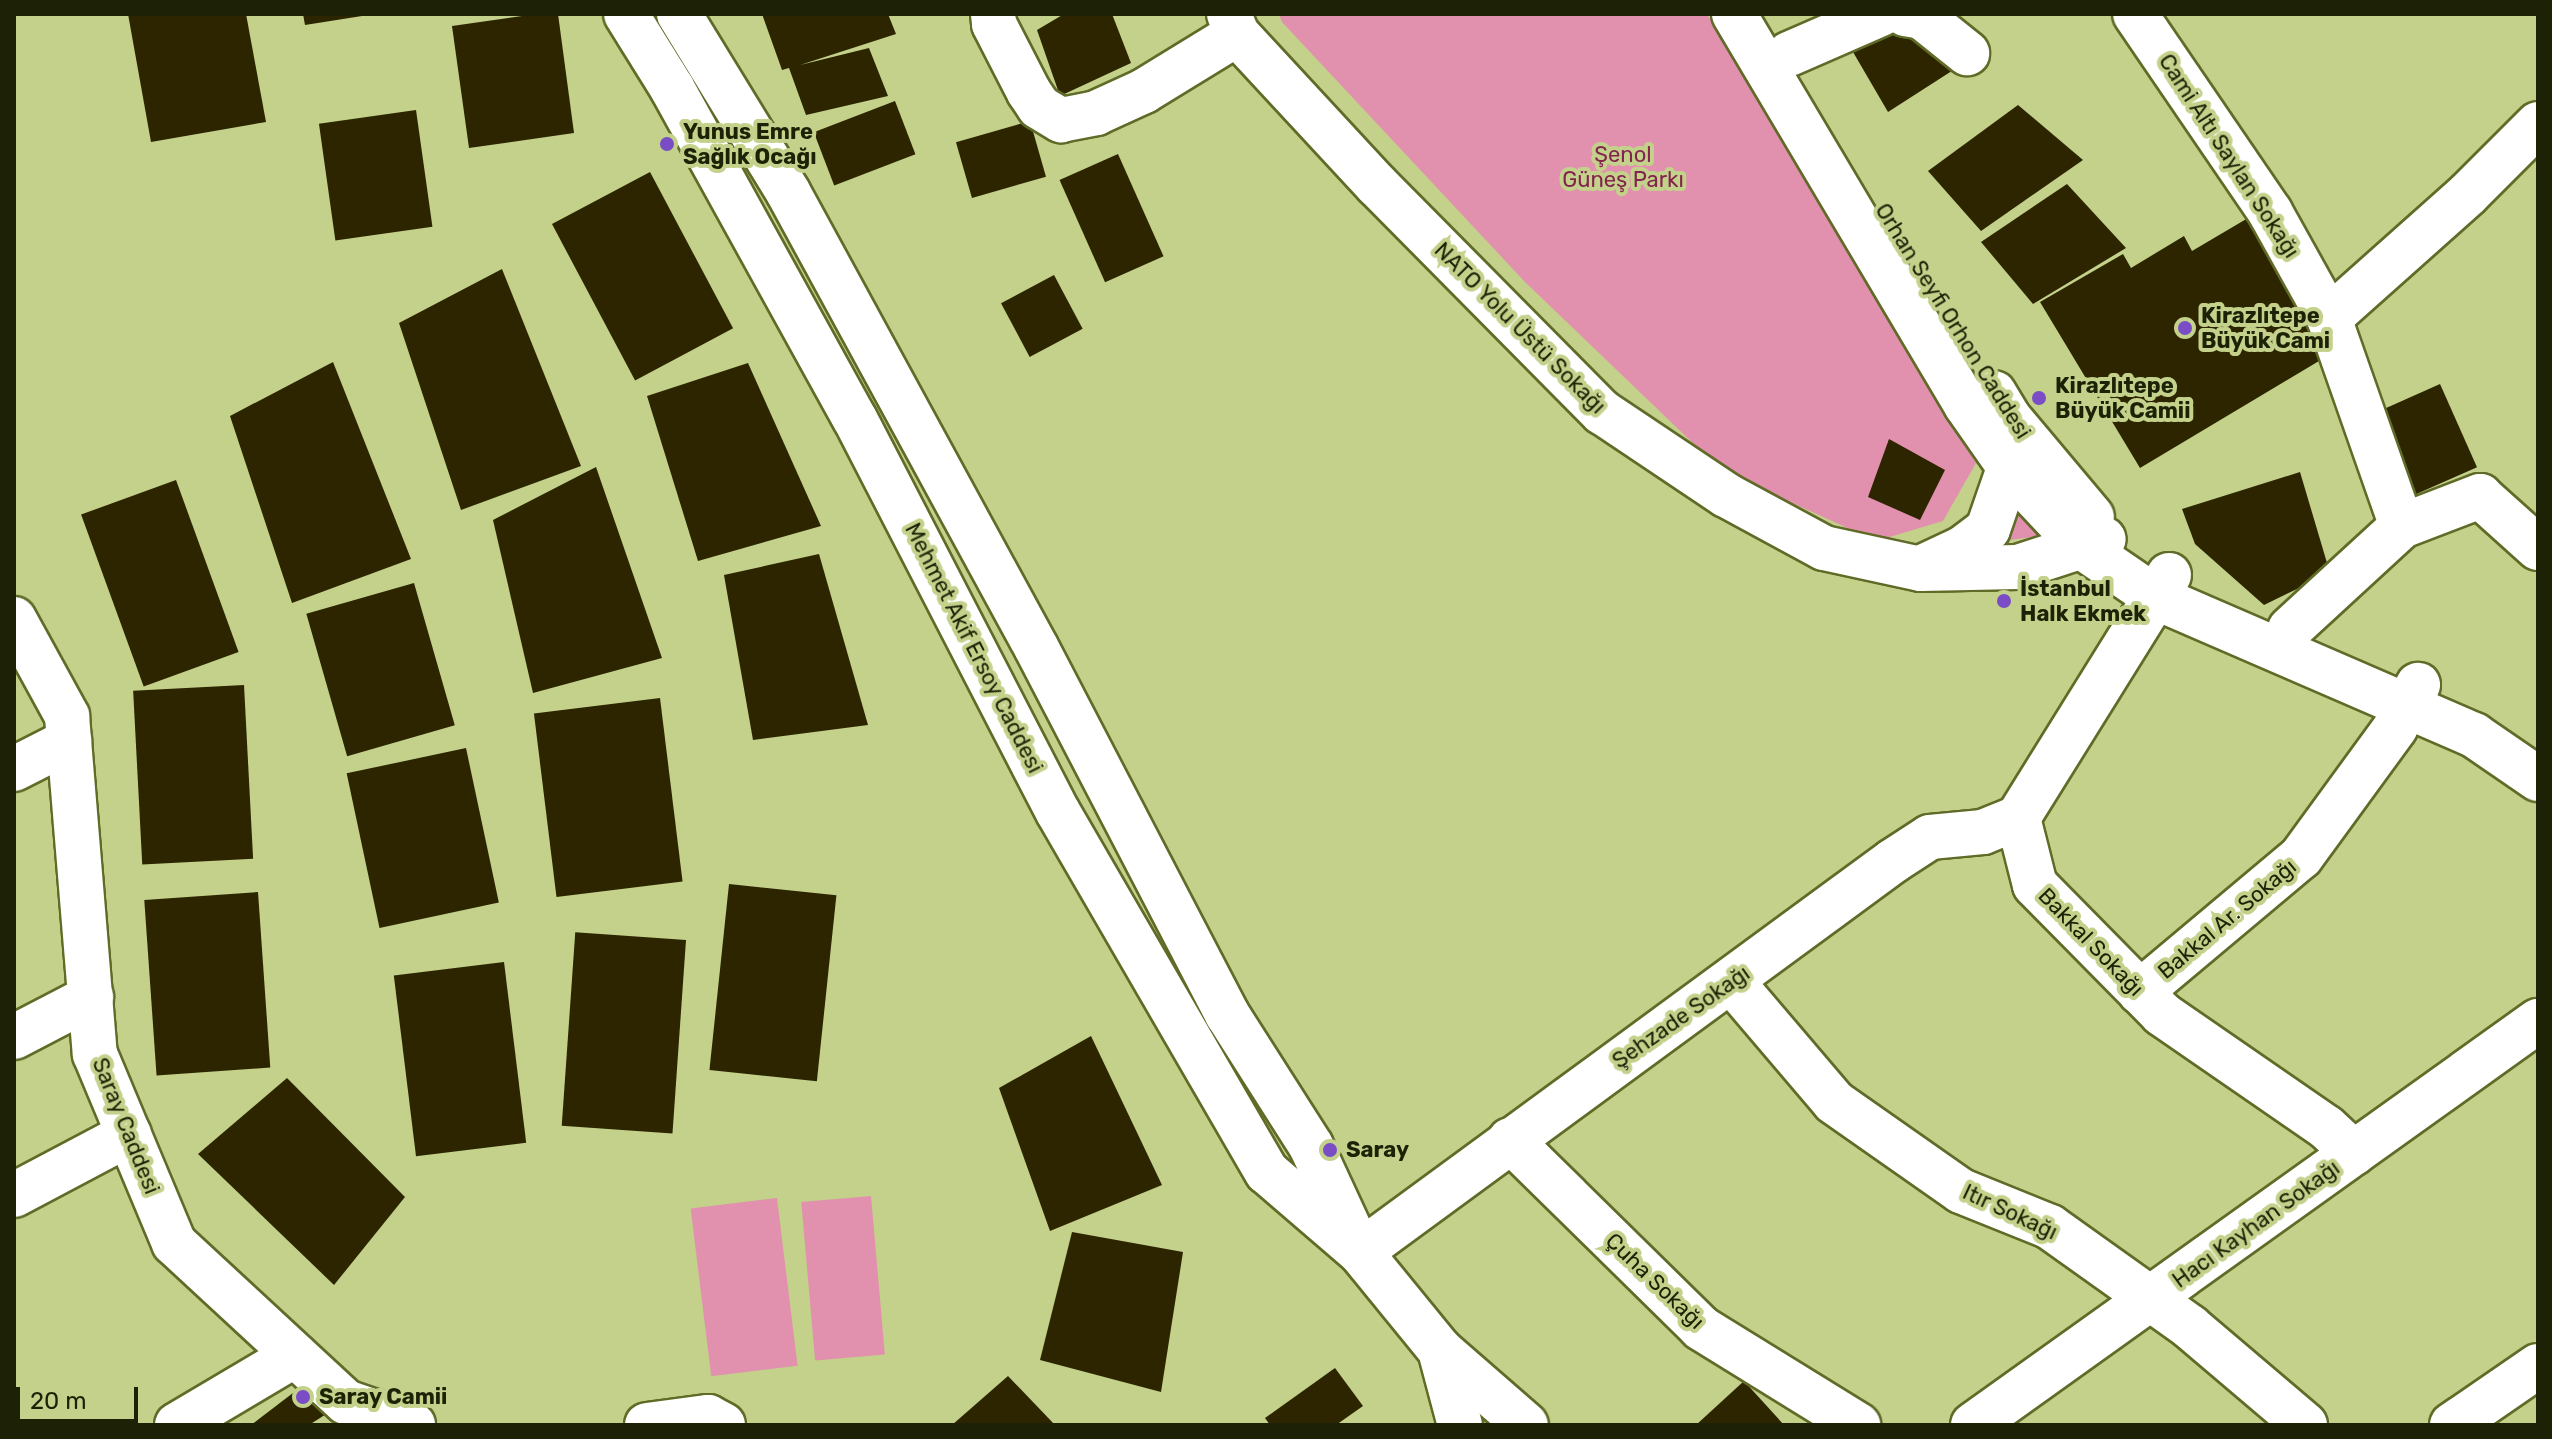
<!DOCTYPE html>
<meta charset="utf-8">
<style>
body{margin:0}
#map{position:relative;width:2552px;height:1439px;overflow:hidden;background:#c3d18b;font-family:Rubik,sans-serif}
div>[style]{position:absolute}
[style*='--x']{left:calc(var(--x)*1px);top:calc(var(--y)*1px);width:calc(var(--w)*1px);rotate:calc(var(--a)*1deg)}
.green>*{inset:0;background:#e191ad;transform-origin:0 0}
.building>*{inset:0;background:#2c2500;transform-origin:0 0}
.roads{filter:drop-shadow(2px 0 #606b27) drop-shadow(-2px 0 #606b27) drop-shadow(0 2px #606b27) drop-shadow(0 -2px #606b27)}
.minor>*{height:44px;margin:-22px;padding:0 22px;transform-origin:22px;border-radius:22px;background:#fff}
.major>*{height:44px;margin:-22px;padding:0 22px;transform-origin:22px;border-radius:22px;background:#fff}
.dots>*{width:22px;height:22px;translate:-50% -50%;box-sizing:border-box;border:4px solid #c3d18b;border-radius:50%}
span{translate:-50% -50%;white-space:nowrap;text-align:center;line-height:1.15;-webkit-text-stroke:8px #c3d18b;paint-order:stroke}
.poi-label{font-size:22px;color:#1d2206;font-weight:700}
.left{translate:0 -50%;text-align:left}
.park-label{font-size:22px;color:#84234e}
.street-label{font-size:22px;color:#1d2206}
.frame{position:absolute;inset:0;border:16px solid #1d2206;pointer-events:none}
.scale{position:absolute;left:16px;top:1387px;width:122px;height:36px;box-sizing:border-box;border:4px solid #1d2206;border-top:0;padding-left:10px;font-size:24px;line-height:28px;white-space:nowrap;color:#1d2206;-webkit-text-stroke:6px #c3d18b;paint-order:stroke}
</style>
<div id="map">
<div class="green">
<div style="clip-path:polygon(1279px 14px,1707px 14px,1976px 463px,1943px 521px,1876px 541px,1722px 471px,1525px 282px,1282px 22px)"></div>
<div style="clip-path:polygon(2010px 498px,2046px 535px,1987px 543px)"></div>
<div style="left:871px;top:1196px;width:159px;height:70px;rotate:85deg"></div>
<div style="left:777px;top:1198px;width:169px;height:87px;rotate:83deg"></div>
</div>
<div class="building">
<div style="clip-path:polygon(128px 14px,246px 14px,266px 122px,151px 142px)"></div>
<div style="clip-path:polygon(303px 14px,362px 14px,362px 16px,305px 25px)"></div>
<div style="clip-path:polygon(536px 14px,558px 14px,574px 133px,469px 148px,452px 26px)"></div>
<div style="clip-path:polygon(762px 14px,888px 14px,896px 34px,800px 65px,869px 48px,888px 96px,806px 115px,789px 68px,782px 70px)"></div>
<div style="clip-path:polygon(1064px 14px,1112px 14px,1131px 63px,1060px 96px,1037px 30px)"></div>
<div style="clip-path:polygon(1902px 29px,1958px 67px,1888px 112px,1853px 52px)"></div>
<div style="left:895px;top:101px;width:57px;height:87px;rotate:69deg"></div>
<div style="clip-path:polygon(2018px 105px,2083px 160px,1981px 231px,1928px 171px)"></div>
<div style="left:416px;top:110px;width:118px;height:98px;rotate:82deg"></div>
<div style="left:1030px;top:121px;width:58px;height:77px;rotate:74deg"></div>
<div style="left:1118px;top:154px;width:112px;height:64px;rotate:66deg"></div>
<div style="left:650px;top:172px;width:177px;height:111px;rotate:62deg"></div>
<div style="clip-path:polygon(2067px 184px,2126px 248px,2033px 304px,1981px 242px)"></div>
<div style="clip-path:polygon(2248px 218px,2329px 355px,2140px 468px,2040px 302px,2123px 254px,2131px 268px,2184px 236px,2192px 251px)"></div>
<div style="clip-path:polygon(502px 269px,581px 466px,461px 510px,399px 323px)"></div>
<div style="left:1054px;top:275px;width:61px;height:60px;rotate:62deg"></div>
<div style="clip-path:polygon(333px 362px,411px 559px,292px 603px,230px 416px)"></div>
<div style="clip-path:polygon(748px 363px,821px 526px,698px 561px,647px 396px)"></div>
<div style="left:2440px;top:384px;width:91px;height:70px;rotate:66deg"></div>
<div style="clip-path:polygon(1889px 439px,1945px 470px,1920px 520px,1868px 497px)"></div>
<div style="clip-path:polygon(596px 467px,662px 658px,533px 693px,493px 520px)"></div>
<div style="clip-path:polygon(2300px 472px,2330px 573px,2264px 605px,2195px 544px,2182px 509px)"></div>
<div style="left:176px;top:480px;width:183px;height:101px;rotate:70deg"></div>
<div style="clip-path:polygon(819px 554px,868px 725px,753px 740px,724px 575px)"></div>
<div style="left:414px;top:583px;width:148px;height:112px;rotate:74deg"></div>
<div style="left:244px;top:685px;width:174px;height:111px;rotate:87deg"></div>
<div style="left:660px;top:698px;width:185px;height:127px;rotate:83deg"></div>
<div style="left:466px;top:748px;width:158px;height:122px;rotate:78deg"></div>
<div style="left:729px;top:884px;width:108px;height:187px;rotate:6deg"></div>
<div style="left:258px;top:892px;width:176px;height:114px;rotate:86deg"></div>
<div style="left:686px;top:940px;width:194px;height:111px;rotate:94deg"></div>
<div style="left:504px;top:962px;width:182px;height:111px;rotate:83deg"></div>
<div style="clip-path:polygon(1091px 1036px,1162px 1185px,1050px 1231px,999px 1088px)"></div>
<div style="clip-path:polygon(287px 1078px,405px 1197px,334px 1285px,198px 1154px)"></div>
<div style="clip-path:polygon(1072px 1232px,1183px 1252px,1161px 1392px,1040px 1360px)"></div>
<div style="clip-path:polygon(1335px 1368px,1363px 1406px,1336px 1425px,1270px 1425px,1265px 1418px)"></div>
<div style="clip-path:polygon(1008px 1376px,1055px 1425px,952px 1425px)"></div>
<div style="clip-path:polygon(1744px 1381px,1784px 1425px,1696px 1425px)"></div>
<div style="clip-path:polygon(306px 1383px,331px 1411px,309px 1425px,251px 1425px)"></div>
</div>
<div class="roads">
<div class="minor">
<div style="--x:993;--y:14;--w:10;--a:84"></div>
<div style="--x:994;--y:24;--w:76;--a:62.8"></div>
<div style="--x:1029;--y:92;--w:18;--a:56"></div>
<div style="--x:1039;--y:107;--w:26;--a:31"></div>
<div style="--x:1061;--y:120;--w:36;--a:-11"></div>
<div style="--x:1096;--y:113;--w:53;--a:-24.6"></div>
<div style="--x:1144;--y:91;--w:109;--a:-31.5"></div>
<div style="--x:1229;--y:14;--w:22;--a:68"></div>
<div style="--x:1237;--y:34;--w:206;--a:47.2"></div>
<div style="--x:1377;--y:185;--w:320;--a:45.3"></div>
<div style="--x:1602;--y:412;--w:149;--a:33.8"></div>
<div style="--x:1726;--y:495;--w:111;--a:28.4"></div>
<div style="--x:1824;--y:548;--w:99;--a:12.2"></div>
<div style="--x:1921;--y:569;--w:97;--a:-1.2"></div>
<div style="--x:2018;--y:567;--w:90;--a:-18"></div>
<div style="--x:1734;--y:14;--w:455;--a:59.3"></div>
<div style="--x:1966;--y:405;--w:89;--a:55.1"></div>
<div style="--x:2017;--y:478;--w:95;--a:46.7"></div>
<div style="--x:2082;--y:547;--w:88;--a:34.4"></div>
<div style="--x:2155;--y:597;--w:348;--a:23.4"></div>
<div style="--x:2474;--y:735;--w:78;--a:34.5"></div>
<div style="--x:1905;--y:14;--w:17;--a:10"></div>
<div style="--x:1922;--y:17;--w:58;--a:38.7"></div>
<div style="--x:2135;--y:14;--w:240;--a:55.7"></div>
<div style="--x:2270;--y:212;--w:121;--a:60.9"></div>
<div style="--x:2329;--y:318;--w:220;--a:70.7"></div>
<div style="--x:2402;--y:526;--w:84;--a:-21"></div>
<div style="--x:2480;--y:496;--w:78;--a:41.9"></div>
<div style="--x:1789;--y:54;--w:100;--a:-23.5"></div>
<div style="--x:2329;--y:318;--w:186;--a:-41.7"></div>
<div style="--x:2468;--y:194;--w:99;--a:-45"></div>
<div style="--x:1994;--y:393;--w:29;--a:59"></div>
<div style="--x:2009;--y:418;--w:129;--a:50"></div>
<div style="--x:1925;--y:566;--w:42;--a:-25.3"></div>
<div style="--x:1963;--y:548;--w:31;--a:-37"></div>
<div style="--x:1988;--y:529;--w:65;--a:-71"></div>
<div style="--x:2169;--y:575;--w:286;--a:121.9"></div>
<div style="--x:2018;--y:818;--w:69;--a:75.8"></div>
<div style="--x:2035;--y:885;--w:181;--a:45.4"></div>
<div style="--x:2162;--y:1014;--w:199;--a:34.6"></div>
<div style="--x:2326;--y:1127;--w:38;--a:43"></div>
<div style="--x:14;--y:619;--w:111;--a:61.3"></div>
<div style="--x:67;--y:716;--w:339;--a:85.3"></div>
<div style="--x:95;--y:1054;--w:205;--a:67.3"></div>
<div style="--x:174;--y:1243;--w:234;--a:42.8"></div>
<div style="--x:346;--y:1402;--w:71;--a:18.9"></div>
<div style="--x:2290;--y:629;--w:152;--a:-42.6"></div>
<div style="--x:14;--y:769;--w:62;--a:-27"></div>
<div style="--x:1732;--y:982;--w:157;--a:49.6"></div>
<div style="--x:1834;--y:1102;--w:155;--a:35"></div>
<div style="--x:1961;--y:1191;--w:96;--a:22"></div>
<div style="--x:2050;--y:1227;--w:172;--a:35.5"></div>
<div style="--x:2190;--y:1327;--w:151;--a:40.4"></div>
<div style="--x:2140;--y:992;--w:210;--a:-40"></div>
<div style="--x:2301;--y:857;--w:160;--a:-53.9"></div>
<div style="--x:2395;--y:728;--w:49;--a:-61.9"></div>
<div style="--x:14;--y:1037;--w:87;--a:-27.5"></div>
<div style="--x:1510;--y:1140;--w:268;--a:44.5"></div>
<div style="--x:1701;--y:1328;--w:185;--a:31.7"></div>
<div style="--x:14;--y:1195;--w:130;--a:-27.9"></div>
<div style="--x:1360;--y:1252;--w:661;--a:-36.26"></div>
<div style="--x:1893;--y:861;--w:44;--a:-33"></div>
<div style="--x:1930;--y:837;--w:53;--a:-5.4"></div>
<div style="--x:1983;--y:832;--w:38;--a:-22"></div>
<div style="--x:1440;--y:1350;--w:78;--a:75.1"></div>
<div style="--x:177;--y:1425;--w:137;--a:-30.7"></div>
<div style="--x:647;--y:1425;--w:62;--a:-7.5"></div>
<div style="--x:708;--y:1417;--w:17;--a:28"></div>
<div style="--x:1973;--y:1425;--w:695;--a:-35.57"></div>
<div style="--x:2452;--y:1425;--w:104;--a:-34.5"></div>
</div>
<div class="major">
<div style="--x:626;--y:14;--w:87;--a:58.1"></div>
<div style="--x:672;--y:88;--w:378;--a:61.1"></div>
<div style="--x:855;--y:419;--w:442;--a:62.7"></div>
<div style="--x:1058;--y:812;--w:416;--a:59.9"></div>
<div style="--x:1267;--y:1172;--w:123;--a:40.7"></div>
<div style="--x:1360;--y:1252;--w:127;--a:50.8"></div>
<div style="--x:1440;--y:1350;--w:114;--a:41.1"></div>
<div style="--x:679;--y:14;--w:209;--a:58.5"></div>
<div style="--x:788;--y:192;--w:518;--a:61.41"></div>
<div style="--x:1036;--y:647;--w:414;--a:62.5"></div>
<div style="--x:1227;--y:1014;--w:156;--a:57.5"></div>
<div style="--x:1311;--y:1146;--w:102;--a:65.2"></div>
</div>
</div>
<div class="dots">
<div style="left:667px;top:144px;background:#7a4cc5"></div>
<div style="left:2185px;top:328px;background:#7a4cc5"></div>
<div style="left:2039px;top:398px;background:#7a4cc5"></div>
<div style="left:2004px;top:601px;background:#7a4cc5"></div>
<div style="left:1330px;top:1150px;background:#7a4cc5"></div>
<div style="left:303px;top:1397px;background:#7a4cc5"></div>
</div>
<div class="poi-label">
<span class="left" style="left:683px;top:144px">Yunus Emre<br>Sağlık Ocağı</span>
<span class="left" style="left:2201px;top:328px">Kirazlıtepe<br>Büyük Cami</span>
<span class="left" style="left:2055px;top:398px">Kirazlıtepe<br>Büyük Camii</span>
<span class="left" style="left:2020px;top:601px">İstanbul<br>Halk Ekmek</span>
<span class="left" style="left:1346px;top:1150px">Saray</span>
<span class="left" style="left:319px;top:1397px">Saray Camii</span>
</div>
<div class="park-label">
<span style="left:1623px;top:167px">Şenol<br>Güneş Parkı</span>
</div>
<div class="street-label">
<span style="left:2229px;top:156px;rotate:57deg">Cami Altı Saylan Sokağı</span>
<span style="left:1953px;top:321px;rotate:58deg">Orhan Seyfi Orhon Caddesi</span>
<span style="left:1520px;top:328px;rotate:45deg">NATO Yolu Üstü Sokağı</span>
<span style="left:974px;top:648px;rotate:63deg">Mehmet Akif Ersoy Caddesi</span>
<span style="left:2227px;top:919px;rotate:-40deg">Bakkal Ar. Sokağı</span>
<span style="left:2091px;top:942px;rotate:46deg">Bakkal Sokağı</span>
<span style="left:1681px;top:1017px;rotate:-35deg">Şehzade Sokağı</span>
<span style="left:126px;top:1126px;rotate:68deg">Saray Caddesi</span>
<span style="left:2010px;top:1212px;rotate:25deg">Itır Sokağı</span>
<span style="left:2256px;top:1224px;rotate:-36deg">Hacı Kayhan Sokağı</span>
<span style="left:1655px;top:1281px;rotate:44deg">Çuha Sokağı</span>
</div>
<div class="frame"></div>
<div class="scale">20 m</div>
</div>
